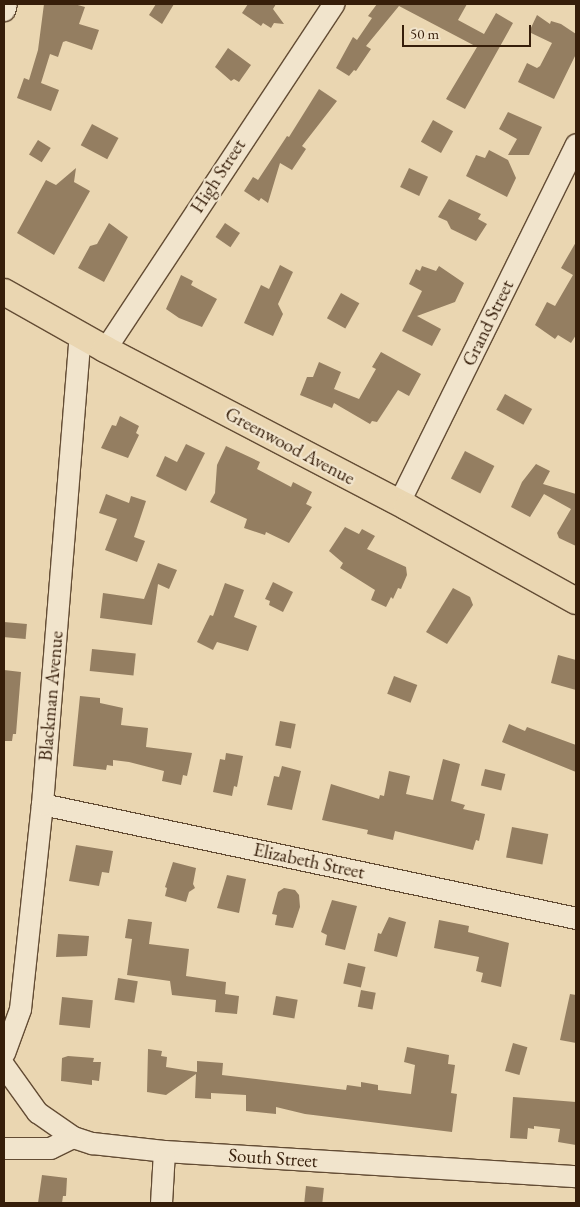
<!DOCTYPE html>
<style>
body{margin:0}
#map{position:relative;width:580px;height:1207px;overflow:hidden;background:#ead6b1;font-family:"EB Garamond",serif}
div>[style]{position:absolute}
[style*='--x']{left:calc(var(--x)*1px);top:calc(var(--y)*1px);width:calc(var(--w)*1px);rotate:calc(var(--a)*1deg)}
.building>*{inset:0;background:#947e61;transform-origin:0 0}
.roads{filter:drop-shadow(1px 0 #634c34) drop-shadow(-1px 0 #634c34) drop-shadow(0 1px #634c34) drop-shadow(0 -1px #634c34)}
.minor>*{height:21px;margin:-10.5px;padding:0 10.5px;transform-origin:10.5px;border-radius:10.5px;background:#f1e4cc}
.major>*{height:26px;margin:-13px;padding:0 13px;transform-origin:13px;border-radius:13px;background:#ead6b1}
span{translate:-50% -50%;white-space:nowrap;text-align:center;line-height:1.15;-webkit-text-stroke:4.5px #f1e4cc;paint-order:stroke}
.street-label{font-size:19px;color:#361e0a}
.frame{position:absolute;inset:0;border:5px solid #361e0a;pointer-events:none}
.scale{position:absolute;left:402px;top:25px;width:129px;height:22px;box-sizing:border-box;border:2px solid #361e0a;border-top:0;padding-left:6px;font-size:15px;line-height:18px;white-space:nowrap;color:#361e0a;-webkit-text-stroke:4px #f1e4cc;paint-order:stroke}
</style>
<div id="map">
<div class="building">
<div style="clip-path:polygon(44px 4px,74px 4px,85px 7px,79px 24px,99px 30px,92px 50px,66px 41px,63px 42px,58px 57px,50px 54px,41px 83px,59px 90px,51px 111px,17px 98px,24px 78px,29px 80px,38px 50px)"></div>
<div style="clip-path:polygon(156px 4px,174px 4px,162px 24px,149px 15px)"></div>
<div style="clip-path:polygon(248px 4px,276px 4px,273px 9px,284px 24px,274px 23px,271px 28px,263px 23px,261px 26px,242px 13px)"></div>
<div style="clip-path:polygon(377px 4px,467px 4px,458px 20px,484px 34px,496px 13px,513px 23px,465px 109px,446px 99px,477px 47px,399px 6px,366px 46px,371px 49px,356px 71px,354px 70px,349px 76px,336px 68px,353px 37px,357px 40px,372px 18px,368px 16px)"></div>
<div style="clip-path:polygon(537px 15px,550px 24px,551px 21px,561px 24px,576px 34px,576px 54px,554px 99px,518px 82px,527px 63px,537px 68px,540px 66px,552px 43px,529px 32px)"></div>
<div style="clip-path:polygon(228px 48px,251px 65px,239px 82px,234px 79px,231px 81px,215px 67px)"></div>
<div style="clip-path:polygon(319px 89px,337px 101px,302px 146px,306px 149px,292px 170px,280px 163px,268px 203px,261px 198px,259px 201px,244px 191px,253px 177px,258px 180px,287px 136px,289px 137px)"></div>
<div style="clip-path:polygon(508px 112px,542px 127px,529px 155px,508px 155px,517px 139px,499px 129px)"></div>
<div style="left:433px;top:120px;width:23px;height:25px;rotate:29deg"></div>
<div style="left:92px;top:124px;width:30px;height:24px;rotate:28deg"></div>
<div style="left:38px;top:140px;width:15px;height:17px;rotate:32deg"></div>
<div style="clip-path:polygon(489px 150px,508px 160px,516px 178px,507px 197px,466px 176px,476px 155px,485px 158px)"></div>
<div style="clip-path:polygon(76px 168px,74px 182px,90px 191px,54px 255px,17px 233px,46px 180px,56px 185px)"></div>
<div style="left:409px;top:168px;width:21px;height:21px;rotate:25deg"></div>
<div style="clip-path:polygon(449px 199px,481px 214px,478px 219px,487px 224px,476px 241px,451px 229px,447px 221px,438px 217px)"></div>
<div style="clip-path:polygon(109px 223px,128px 237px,104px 282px,78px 268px,90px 246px,97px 244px)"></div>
<div style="left:225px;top:223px;width:18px;height:17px;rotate:34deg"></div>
<div style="clip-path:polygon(576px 242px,576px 335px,571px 343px,558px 335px,555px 339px,535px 325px,547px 302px,555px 306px,573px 275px,561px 268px)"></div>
<div style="clip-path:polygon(280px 265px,293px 272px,278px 304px,283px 314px,273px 336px,244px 323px,261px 285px,269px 289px)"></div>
<div style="clip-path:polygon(422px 266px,436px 271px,439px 266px,464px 283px,455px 302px,417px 316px,441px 329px,432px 346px,402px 331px,422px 291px,409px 284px,416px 269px,420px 271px)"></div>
<div style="clip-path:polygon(181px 275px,193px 281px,191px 285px,217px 299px,202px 327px,179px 318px,166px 309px)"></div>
<div style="left:341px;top:293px;width:21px;height:29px;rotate:29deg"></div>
<div style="clip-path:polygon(381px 352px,421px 374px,409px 396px,398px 390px,377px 422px,372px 421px,370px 424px,334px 403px,332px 408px,300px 395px,307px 377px,313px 377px,319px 362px,341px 372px,334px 389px,359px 399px,376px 369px,372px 367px)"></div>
<div style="left:505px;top:394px;width:31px;height:18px;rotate:29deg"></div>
<div style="clip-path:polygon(120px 416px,139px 426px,136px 433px,139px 435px,128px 458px,101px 448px,112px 425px,116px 426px)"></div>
<div style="clip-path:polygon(186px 444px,205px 453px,186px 491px,156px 476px,165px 456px,177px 462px)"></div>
<div style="clip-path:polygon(226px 446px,260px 462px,257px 469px,291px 487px,293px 482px,312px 492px,306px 504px,312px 507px,289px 543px,266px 532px,265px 535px,244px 528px,247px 519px,210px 502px,215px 493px,217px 465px)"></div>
<div style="left:465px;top:451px;width:33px;height:31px;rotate:27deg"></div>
<div style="clip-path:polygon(536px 464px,550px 471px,543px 484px,576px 494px,576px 546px,559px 538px,557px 533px,571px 509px,544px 494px,530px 517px,511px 507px,522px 482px)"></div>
<div style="clip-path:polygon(106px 494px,129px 503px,131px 496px,146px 501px,134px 537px,145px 541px,137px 562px,105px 550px,117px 519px,99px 513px)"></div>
<div style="clip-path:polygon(345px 527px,359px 534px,362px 529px,375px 536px,367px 549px,406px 567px,407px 575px,401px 589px,398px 588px,393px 599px,391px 597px,386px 607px,371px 600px,375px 590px,340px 568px,343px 563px,329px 551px)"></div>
<div style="clip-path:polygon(158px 563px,177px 570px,169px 589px,158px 584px,152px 625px,100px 618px,103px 593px,144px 599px)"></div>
<div style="clip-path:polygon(273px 582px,293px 592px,283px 612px,269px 605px,270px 601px,265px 599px)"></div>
<div style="clip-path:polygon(225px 583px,244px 590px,234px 617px,257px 626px,248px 651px,217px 642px,213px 650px,197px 642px,210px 615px,213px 616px)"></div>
<div style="clip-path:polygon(453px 588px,470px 597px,473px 605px,447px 644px,426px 632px)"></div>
<div style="left:4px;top:622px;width:23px;height:15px;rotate:5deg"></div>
<div style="left:92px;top:649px;width:44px;height:22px;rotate:6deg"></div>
<div style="clip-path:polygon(558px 655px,576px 660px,576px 690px,551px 683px)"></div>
<div style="clip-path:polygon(4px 670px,21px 672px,16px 734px,13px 734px,12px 741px,4px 741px)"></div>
<div style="left:394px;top:676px;width:25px;height:19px;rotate:21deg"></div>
<div style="clip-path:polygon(80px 696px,100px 698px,100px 703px,123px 708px,121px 725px,148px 728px,146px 747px,192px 753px,187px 776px,183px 775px,181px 785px,162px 781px,164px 771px,129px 762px,113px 760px,113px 766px,107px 765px,106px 770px,73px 766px)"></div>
<div style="left:280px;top:721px;width:16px;height:25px;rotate:11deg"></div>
<div style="clip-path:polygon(509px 724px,525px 731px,527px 727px,576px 745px,576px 772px,502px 742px)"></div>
<div style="clip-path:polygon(226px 753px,243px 756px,237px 787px,234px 786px,232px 796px,213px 792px,220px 759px,225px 760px)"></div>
<div style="clip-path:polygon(443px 759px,460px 764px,451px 801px,465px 805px,463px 809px,485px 814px,479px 841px,476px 840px,473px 850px,395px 831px,393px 840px,367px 834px,368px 830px,322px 820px,331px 784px,379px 799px,380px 795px,384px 796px,389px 771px,410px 776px,406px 794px,433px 800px)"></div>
<div style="clip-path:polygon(282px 766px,301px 771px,292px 810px,267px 805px,274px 776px,279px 777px)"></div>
<div style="left:485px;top:769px;width:21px;height:17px;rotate:14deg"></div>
<div style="left:512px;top:827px;width:37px;height:31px;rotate:11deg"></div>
<div style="clip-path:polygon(76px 845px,113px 851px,109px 873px,102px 872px,99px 886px,69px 881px)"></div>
<div style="clip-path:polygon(173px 862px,196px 868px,193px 884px,195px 888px,189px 892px,186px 902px,165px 896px,167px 888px,165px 887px)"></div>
<div style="clip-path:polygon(227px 875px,246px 879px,239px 913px,217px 908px)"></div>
<div style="clip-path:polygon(284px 888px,295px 890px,299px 895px,300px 907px,293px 928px,275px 925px,277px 915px,272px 914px,278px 892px)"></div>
<div style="clip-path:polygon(332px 900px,357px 906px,345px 950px,325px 945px,327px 935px,321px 932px)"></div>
<div style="clip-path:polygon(389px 917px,406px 922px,397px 957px,374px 951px,378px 933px,381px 934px)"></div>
<div style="clip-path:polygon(128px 919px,152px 922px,149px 944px,189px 949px,186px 976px,226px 982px,225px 994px,239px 996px,237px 1014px,215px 1012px,216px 1000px,172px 995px,170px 981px,127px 975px,132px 939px,125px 938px)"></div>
<div style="clip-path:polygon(439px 920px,469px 926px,468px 932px,509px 943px,501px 987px,481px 982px,483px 973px,476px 971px,479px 957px,434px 948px)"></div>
<div style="clip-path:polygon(58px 934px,89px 936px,87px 956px,56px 957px)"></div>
<div style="left:348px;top:963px;width:18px;height:21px;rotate:13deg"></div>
<div style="left:118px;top:978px;width:20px;height:22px;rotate:9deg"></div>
<div style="left:361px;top:990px;width:15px;height:17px;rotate:11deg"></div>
<div style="clip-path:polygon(570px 994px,576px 995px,576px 1043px,560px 1040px)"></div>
<div style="left:276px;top:996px;width:22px;height:19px;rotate:10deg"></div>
<div style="left:62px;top:997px;width:31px;height:28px;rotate:6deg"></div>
<div style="left:513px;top:1043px;width:15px;height:29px;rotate:16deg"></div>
<div style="clip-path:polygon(407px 1047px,449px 1055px,448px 1064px,455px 1065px,451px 1093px,457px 1094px,452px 1132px,305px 1114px,276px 1107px,276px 1114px,246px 1111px,246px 1095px,211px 1093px,211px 1099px,195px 1098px,196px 1074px,166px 1095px,147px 1092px,148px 1049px,162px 1051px,161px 1056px,167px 1057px,166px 1067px,197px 1072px,197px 1061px,223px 1063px,222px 1075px,346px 1090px,347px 1085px,361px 1087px,361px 1082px,378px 1085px,378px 1090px,411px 1094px,415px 1065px,404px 1062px)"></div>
<div style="clip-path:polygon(68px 1056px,94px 1058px,93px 1062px,101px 1062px,99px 1081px,92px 1080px,92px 1085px,61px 1081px,62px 1058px)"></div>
<div style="clip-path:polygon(513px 1097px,576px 1102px,576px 1145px,558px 1142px,560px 1129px,534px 1126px,534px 1129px,528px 1128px,527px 1139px,510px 1138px)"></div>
<div style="clip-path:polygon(42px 1175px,67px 1178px,66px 1196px,63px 1196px,62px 1203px,38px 1203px)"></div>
<div style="left:306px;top:1186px;width:18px;height:17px;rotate:6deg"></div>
</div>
<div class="roads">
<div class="minor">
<div style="--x:4;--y:10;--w:6;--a:-72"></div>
<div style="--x:105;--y:349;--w:414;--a:-56.5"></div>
<div style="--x:399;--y:502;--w:399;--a:-63.7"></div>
<div style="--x:42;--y:804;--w:546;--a:12.05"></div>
<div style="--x:4;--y:1053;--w:47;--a:-70"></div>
<div style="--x:20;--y:1009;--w:206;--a:-83.9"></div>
<div style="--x:42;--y:804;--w:471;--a:-85.4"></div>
<div style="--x:4;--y:1066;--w:57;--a:54.3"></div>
<div style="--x:37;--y:1112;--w:44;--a:34.8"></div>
<div style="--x:73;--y:1137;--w:20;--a:18"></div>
<div style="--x:92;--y:1143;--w:72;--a:6.3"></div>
<div style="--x:164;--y:1151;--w:413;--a:3.5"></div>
<div style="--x:4;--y:1148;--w:46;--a:0"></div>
<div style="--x:50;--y:1148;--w:25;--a:-26"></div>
<div style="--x:161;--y:1203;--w:52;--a:-86.7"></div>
</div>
<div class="major">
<div style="--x:4;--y:292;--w:116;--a:29.4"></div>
<div style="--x:105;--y:349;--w:341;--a:27.6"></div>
<div style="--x:407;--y:507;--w:193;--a:29.1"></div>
</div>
</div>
<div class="street-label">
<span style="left:218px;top:176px;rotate:-57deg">High Street</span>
<span style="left:488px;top:323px;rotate:-64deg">Grand Street</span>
<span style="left:290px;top:446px;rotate:28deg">Greenwood Avenue</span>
<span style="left:51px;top:696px;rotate:-85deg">Blackman Avenue</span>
<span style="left:309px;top:861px;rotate:12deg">Elizabeth Street</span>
<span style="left:273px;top:1158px;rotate:4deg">South Street</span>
</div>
<div class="frame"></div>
<div class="scale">50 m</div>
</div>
